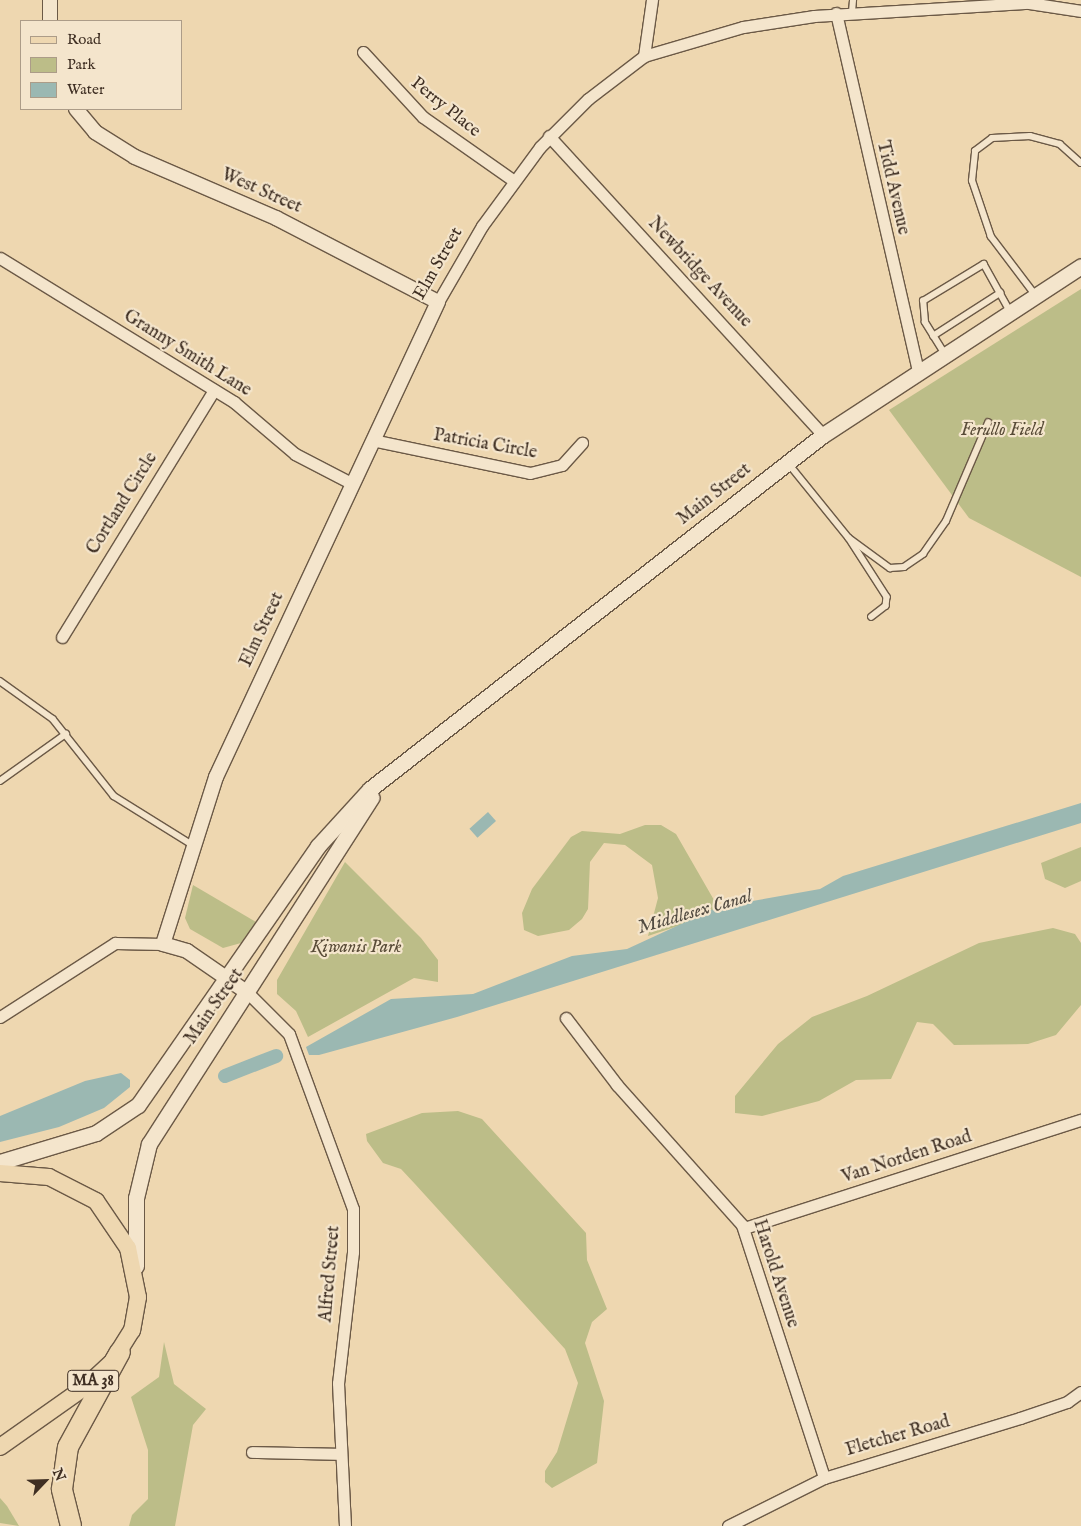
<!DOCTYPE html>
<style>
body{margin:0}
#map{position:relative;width:1081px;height:1526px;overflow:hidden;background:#eed7b0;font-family:"IM FELL English",serif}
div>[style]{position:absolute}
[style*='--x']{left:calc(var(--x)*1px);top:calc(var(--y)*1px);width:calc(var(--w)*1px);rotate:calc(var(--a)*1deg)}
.green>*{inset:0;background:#bcbd88}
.water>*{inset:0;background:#9bb8b2;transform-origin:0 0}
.canal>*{height:14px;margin:-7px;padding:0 7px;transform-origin:7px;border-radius:7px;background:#9bb8b2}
.roads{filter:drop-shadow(1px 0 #6b5946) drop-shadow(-1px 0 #6b5946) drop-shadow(0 1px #6b5946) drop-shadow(0 -1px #6b5946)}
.service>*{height:5.5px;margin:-2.75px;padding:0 2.75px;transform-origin:2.75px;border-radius:2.75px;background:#f4e5cc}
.minor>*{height:11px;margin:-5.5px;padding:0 5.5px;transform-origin:5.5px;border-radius:5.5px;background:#f4e5cc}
.tertiary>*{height:14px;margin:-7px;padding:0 7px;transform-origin:7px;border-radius:7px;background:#f4e5cc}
.secondary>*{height:15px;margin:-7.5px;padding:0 7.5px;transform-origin:7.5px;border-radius:7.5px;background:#f4e5cc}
.primary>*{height:16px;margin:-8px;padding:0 8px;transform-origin:8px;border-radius:8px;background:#eed7b0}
.motorway>*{height:20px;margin:-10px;padding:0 10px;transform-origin:10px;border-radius:10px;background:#eed7b0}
span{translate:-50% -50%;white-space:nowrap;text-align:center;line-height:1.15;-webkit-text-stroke:4.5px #f4e5cc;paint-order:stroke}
.shield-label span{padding:1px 4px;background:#f4e5cc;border:1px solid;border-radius:4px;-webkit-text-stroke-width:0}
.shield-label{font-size:16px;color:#3f2f23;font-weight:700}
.street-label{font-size:18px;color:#3f2f23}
.park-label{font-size:18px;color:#584b37;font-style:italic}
.water-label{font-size:19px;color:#514a40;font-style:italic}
.legend{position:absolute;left:20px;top:20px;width:162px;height:90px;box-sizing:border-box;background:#f4e5cc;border:1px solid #ac9c88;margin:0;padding:6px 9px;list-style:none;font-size:15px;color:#3f2f23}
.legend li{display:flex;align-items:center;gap:10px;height:25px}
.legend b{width:25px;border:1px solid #ac9c88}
.north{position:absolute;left:20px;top:1456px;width:50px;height:50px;-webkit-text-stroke:4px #f4e5cc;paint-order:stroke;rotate:66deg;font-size:14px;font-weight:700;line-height:20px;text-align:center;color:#3f2f23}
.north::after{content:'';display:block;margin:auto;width:18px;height:22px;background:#3f2f23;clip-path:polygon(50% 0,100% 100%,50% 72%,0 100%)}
</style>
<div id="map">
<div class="green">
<div style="clip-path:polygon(1081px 289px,1081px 577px,969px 518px,889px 410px)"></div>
<div style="clip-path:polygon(645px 825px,661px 825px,676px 834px,718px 907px,696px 920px,648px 936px,658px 898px,652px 865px,625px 845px,604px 843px,590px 862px,588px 909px,582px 919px,569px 930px,538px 936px,524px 930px,522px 913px,532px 889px,571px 837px,582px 831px,620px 834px)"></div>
<div style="clip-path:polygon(1081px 847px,1081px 881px,1065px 888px,1045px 879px,1041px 863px)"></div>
<div style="clip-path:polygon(345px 862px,421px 938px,438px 960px,438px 982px,414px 978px,308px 1037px,296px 1011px,277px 994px,277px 980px)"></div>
<div style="clip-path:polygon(193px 885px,256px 922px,241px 943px,223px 948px,190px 929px,185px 918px)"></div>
<div style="clip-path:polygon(1053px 928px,1075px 934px,1081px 943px,1081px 1005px,1056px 1035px,1028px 1044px,954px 1045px,933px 1024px,917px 1022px,891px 1079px,856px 1080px,819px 1101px,762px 1116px,735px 1113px,735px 1096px,778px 1044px,812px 1017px,867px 996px,979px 943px)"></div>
<div style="clip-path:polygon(458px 1111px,482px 1119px,586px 1233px,587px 1260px,607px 1309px,592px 1322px,585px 1343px,604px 1401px,597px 1463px,552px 1488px,545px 1482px,545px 1471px,557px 1452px,578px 1383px,565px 1349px,415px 1184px,401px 1169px,383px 1163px,367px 1141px,366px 1134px,422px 1113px)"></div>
<div style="clip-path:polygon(164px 1342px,174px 1384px,206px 1409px,193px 1425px,175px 1526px,129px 1526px,132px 1515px,148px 1499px,148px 1450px,131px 1397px,159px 1377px)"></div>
<div style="clip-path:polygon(0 1498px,7px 1506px,19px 1526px,0 1523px)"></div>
</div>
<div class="water">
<div style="clip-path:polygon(1081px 803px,1081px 823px,457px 1017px,319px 1055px,309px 1055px,306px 1047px,391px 999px,473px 994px,572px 956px,627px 949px,718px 907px,820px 889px,843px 876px)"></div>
<div style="left:488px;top:812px;width:12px;height:25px;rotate:48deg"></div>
<div style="clip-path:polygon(121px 1073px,130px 1080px,130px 1087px,104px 1108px,59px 1127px,0 1142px,0 1116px,85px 1081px)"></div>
</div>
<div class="canal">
<div style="--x:225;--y:1076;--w:55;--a:-21.4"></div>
</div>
<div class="roads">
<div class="service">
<div style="--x:852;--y:12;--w:12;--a:-85"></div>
<div style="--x:1035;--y:295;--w:73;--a:-127.2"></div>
<div style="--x:991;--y:237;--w:59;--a:-108.7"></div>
<div style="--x:972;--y:181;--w:30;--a:-84"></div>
<div style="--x:975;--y:151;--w:21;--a:-37"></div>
<div style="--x:992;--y:138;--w:38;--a:-3"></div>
<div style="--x:1030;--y:136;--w:31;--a:15"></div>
<div style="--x:1060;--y:144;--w:28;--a:42"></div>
<div style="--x:933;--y:336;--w:80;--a:-32.7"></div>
<div style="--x:944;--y:353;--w:36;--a:-122"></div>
<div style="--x:925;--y:322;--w:21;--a:-95"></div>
<div style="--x:923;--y:301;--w:71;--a:-31.2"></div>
<div style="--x:984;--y:264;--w:54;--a:61"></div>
<div style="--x:789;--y:464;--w:95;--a:51"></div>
<div style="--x:849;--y:538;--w:70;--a:57.2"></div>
<div style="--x:887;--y:597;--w:9;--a:96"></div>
<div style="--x:886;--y:606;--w:18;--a:142"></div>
<div style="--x:849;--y:538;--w:51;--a:36.2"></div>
<div style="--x:890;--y:568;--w:14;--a:-4"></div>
<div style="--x:904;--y:567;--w:23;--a:-34"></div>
<div style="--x:923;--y:554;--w:40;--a:-55.1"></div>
<div style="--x:946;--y:521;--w:107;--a:-66.8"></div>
<div style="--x:0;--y:681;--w:65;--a:35.6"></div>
<div style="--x:53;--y:719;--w:98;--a:51.6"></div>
<div style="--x:114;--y:796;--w:91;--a:31.9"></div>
<div style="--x:0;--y:781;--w:81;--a:-35.5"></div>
</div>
<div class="minor">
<div style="--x:836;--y:13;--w:366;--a:77.1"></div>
<div style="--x:363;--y:52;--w:88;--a:47.3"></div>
<div style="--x:423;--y:117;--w:111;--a:35.1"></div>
<div style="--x:644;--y:56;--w:57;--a:-81.9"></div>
<div style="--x:549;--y:136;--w:406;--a:47.5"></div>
<div style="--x:0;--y:258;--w:275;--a:31.6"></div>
<div style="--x:234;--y:402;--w:80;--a:40.4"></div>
<div style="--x:295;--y:454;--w:63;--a:27.4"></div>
<div style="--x:438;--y:302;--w:88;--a:-59.9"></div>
<div style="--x:482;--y:226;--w:98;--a:-53.7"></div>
<div style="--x:540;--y:147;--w:68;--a:-45"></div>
<div style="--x:588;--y:99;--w:71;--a:-37.5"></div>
<div style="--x:644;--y:56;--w:103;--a:-16.3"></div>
<div style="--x:743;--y:27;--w:72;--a:-8.8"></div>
<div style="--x:814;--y:16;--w:215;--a:-3.5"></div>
<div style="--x:1029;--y:3;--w:53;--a:8.7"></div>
<div style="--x:372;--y:440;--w:161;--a:11.8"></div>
<div style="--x:530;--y:473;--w:33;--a:-14"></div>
<div style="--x:562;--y:465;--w:30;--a:-48"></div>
<div style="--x:62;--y:637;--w:290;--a:-58.4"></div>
<div style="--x:248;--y:993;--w:58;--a:45"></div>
<div style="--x:289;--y:1034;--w:186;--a:69.9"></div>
<div style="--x:353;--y:1209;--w:43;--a:90"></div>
<div style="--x:353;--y:1252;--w:132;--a:96.5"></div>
<div style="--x:338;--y:1383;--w:143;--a:87.2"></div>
<div style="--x:0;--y:1017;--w:137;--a:-32.8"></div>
<div style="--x:115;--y:943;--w:48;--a:1.2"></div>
<div style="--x:566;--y:1018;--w:84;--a:52.7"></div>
<div style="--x:617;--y:1085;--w:188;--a:48.2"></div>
<div style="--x:742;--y:1225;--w:266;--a:72"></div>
<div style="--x:744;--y:1228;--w:354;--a:-17.8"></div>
<div style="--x:252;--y:1452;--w:88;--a:1.3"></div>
<div style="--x:728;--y:1526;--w:107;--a:-26.6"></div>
<div style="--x:824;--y:1478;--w:205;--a:-17"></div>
<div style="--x:1020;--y:1418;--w:50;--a:-18.8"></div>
<div style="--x:1067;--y:1402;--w:17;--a:-36"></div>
</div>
<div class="tertiary">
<div style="--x:50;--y:21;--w:21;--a:-90"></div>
<div style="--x:76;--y:109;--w:30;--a:50"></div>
<div style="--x:95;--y:132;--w:47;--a:32"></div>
<div style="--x:135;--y:157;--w:154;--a:23.4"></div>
<div style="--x:276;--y:218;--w:182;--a:27.4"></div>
<div style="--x:438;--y:302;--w:524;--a:115.05"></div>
<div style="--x:216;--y:777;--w:175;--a:107.6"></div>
<div style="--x:163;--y:944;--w:25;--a:16"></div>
<div style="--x:187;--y:951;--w:74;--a:34.5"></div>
</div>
<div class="secondary">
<div style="--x:0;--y:1162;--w:100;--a:-16.8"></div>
<div style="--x:96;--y:1133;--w:50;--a:-33.7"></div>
<div style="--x:138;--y:1105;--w:315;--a:-55.2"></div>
<div style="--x:318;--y:846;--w:77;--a:-47.6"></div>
<div style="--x:370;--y:789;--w:575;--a:-38.01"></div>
<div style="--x:823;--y:435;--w:308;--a:-33.2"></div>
<div style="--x:136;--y:1266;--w:68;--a:-90"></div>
<div style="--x:136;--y:1198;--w:56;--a:-76.5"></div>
<div style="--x:149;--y:1144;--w:412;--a:-57.3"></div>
</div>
<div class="primary">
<div style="--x:0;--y:1173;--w:49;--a:4.7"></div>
<div style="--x:49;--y:1177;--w:53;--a:27.1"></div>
<div style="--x:96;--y:1201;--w:57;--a:55.8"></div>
<div style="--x:128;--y:1248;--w:50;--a:78.5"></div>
<div style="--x:138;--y:1297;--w:34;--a:100"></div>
<div style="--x:132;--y:1330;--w:36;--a:122"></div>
<div style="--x:113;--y:1361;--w:38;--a:137"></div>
<div style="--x:85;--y:1387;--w:104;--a:144.8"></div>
</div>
<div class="motorway">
<div style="--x:71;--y:1526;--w:38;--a:-104"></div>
<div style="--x:62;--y:1489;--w:42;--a:-81.9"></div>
<div style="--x:68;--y:1447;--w:108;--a:-61.3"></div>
</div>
</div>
<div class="shield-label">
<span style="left:93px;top:1381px">MA 38</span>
</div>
<div class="street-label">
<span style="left:445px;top:108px;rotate:39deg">Perry Place</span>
<span style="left:892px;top:188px;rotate:77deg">Tidd Avenue</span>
<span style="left:261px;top:192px;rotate:24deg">West Street</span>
<span style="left:439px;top:264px;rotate:-60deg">Elm Street</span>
<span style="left:699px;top:273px;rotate:47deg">Newbridge Avenue</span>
<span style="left:187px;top:354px;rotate:32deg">Granny Smith Lane</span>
<span style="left:485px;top:445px;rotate:10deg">Patricia Circle</span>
<span style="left:715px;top:495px;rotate:-38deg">Main Street</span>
<span style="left:123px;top:504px;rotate:-58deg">Cortland Circle</span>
<span style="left:263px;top:630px;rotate:-65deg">Elm Street</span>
<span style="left:215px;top:1007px;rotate:-55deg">Main Street</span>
<span style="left:907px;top:1158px;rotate:-18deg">Van Norden Road</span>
<span style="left:331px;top:1274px;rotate:-85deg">Alfred Street</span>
<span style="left:775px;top:1274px;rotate:72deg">Harold Avenue</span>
<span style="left:898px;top:1437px;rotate:-16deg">Fletcher Road</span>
</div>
<div class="park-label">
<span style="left:1002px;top:431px">Ferullo Field</span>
<span style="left:356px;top:948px">Kiwanis Park</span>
</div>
<div class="water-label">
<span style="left:695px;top:913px;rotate:-16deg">Middlesex Canal</span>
</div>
<ul class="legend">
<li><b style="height:6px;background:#eed7b0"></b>Road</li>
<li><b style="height:14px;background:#bcbd88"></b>Park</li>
<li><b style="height:14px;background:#9bb8b2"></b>Water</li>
</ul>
<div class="north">N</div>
</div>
